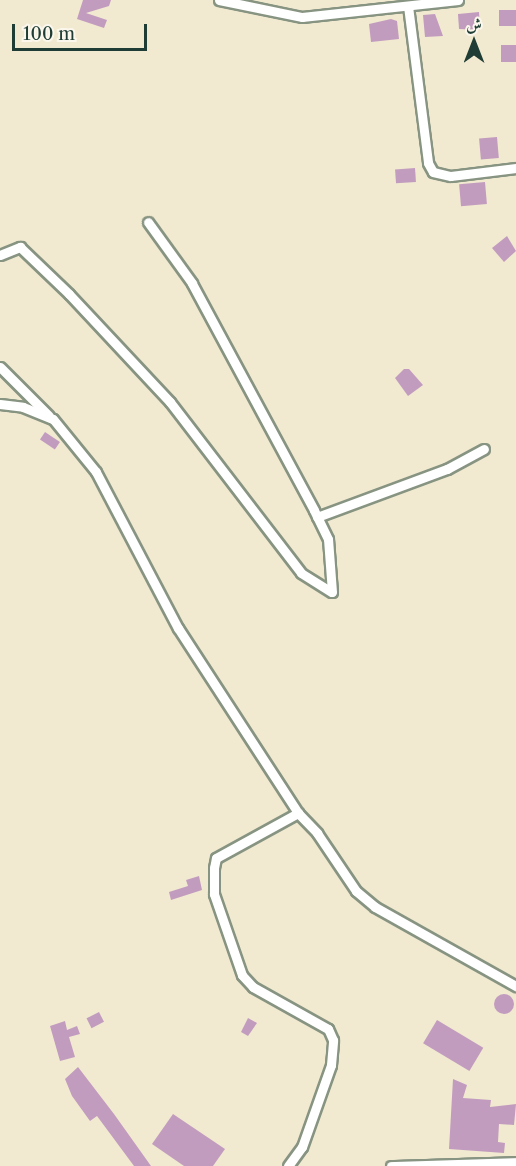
<!DOCTYPE html>
<meta charset="utf-8">
<style>
body{margin:0}
#map{position:relative;width:516px;height:1166px;overflow:hidden;background:#f1ead1;font-family:"Libre Caslon Text",Amiri,serif}
div>[style]{position:absolute}
[style*='--x']{left:calc(var(--x)*1px);top:calc(var(--y)*1px);width:calc(var(--w)*1px);rotate:calc(var(--a)*1deg)}
.building>*{inset:0;background:#c29cbe;transform-origin:0 0}
.round{border-radius:50%}
.roads{filter:drop-shadow(2px 0 #889482) drop-shadow(-2px 0 #889482) drop-shadow(0 2px #889482) drop-shadow(0 -2px #889482)}
.minor>*{height:9px;margin:-4.5px;padding:0 4.5px;transform-origin:4.5px;border-radius:4.5px;background:#fff}
span{translate:-50% -50%;white-space:nowrap;text-align:center;line-height:1.15;-webkit-text-stroke:6px #fbf7ec;paint-order:stroke}
.north{position:absolute;left:444px;top:12px;width:60px;height:60px;-webkit-text-stroke:4px #fbf7ec;paint-order:stroke;rotate:0deg;font-size:16px;font-weight:700;line-height:24px;text-align:center;color:#1f3d34}
.north::after{content:'';display:block;margin:auto;width:21px;height:27px;background:#1f3d34;clip-path:polygon(50% 0,100% 100%,50% 72%,0 100%)}
.scale{position:absolute;left:12px;top:24px;width:135px;height:27px;box-sizing:border-box;border:3px solid #1f3d34;border-top:0;padding-left:8px;font-size:18px;line-height:21px;white-space:nowrap;color:#1f3d34;-webkit-text-stroke:4px #fbf7ec;paint-order:stroke}
</style>
<div id="map">
<div class="building">
<div style="clip-path:polygon(83px 0,111px 0,109px 6px,86px 13px,107px 20px,104px 28px,77px 19px)"></div>
<div style="left:499px;top:10px;width:17px;height:16px"></div>
<div style="clip-path:polygon(479px 12px,480px 30px,459px 29px,458px 14px)"></div>
<div style="clip-path:polygon(435px 14px,443px 36px,425px 37px,423px 15px)"></div>
<div style="clip-path:polygon(391px 19px,397px 21px,399px 39px,371px 42px,369px 24px)"></div>
<div style="left:516px;top:45px;width:17px;height:15px;rotate:90deg"></div>
<div style="left:497px;top:137px;width:21px;height:18px;rotate:85deg"></div>
<div style="left:415px;top:168px;width:14px;height:20px;rotate:86deg"></div>
<div style="left:485px;top:182px;width:22px;height:26px;rotate:85deg"></div>
<div style="clip-path:polygon(507px 236px,516px 251px,504px 262px,492px 248px)"></div>
<div style="clip-path:polygon(404px 369px,409px 369px,423px 385px,408px 396px,395px 378px)"></div>
<div style="left:45px;top:432px;width:18px;height:9px;rotate:34deg"></div>
<div style="clip-path:polygon(199px 876px,202px 890px,171px 900px,169px 892px,188px 886px,186px 880px)"></div>
<div class="round" style="left:494px;top:994px;width:20px;height:20px"></div>
<div style="left:99px;top:1012px;width:11px;height:14px;rotate:63deg"></div>
<div style="clip-path:polygon(248px 1018px,257px 1023px,248px 1036px,241px 1032px)"></div>
<div style="left:437px;top:1020px;width:54px;height:27px;rotate:31deg"></div>
<div style="clip-path:polygon(65px 1021px,67px 1030px,77px 1026px,80px 1034px,69px 1037px,75px 1057px,60px 1061px,50px 1026px)"></div>
<div style="clip-path:polygon(78px 1067px,114px 1114px,151px 1166px,134px 1166px,97px 1116px,90px 1121px,72px 1096px,65px 1079px)"></div>
<div style="clip-path:polygon(453px 1079px,467px 1085px,463px 1098px,491px 1100px,490px 1107px,516px 1104px,514px 1125px,499px 1124px,498px 1142px,505px 1143px,504px 1153px,449px 1149px)"></div>
<div style="clip-path:polygon(173px 1114px,225px 1149px,213px 1166px,184px 1166px,152px 1144px)"></div>
</div>
<div class="roads">
<div class="minor">
<div style="--x:219;--y:0;--w:85;--a:11.6"></div>
<div style="--x:302;--y:17;--w:157;--a:-6.2"></div>
<div style="--x:408;--y:6;--w:158;--a:82.7"></div>
<div style="--x:428;--y:163;--w:10;--a:61"></div>
<div style="--x:433;--y:172;--w:18;--a:13"></div>
<div style="--x:451;--y:176;--w:65;--a:-7"></div>
<div style="--x:0;--y:255;--w:22;--a:-22"></div>
<div style="--x:20;--y:247;--w:68;--a:43.8"></div>
<div style="--x:69;--y:294;--w:148;--a:46.9"></div>
<div style="--x:170;--y:402;--w:215;--a:52.5"></div>
<div style="--x:301;--y:573;--w:36;--a:32"></div>
<div style="--x:332;--y:592;--w:53;--a:-94.3"></div>
<div style="--x:328;--y:539;--w:32;--a:-116"></div>
<div style="--x:314;--y:510;--w:258;--a:-118.3"></div>
<div style="--x:192;--y:283;--w:75;--a:-125.8"></div>
<div style="--x:0;--y:367;--w:69;--a:45"></div>
<div style="--x:0;--y:404;--w:23;--a:7"></div>
<div style="--x:23;--y:407;--w:32;--a:22"></div>
<div style="--x:53;--y:419;--w:68;--a:50.9"></div>
<div style="--x:96;--y:472;--w:176;--a:62.3"></div>
<div style="--x:178;--y:628;--w:221;--a:57"></div>
<div style="--x:298;--y:813;--w:28;--a:46"></div>
<div style="--x:317;--y:833;--w:70;--a:56.1"></div>
<div style="--x:356;--y:891;--w:25;--a:40"></div>
<div style="--x:375;--y:907;--w:162;--a:29.3"></div>
<div style="--x:317;--y:517;--w:139;--a:-20.3"></div>
<div style="--x:447;--y:469;--w:42;--a:-28.4"></div>
<div style="--x:288;--y:1166;--w:24;--a:-54"></div>
<div style="--x:302;--y:1147;--w:87;--a:-70.5"></div>
<div style="--x:331;--y:1065;--w:25;--a:-85"></div>
<div style="--x:333;--y:1040;--w:12;--a:-114"></div>
<div style="--x:328;--y:1029;--w:86;--a:-150.8"></div>
<div style="--x:253;--y:987;--w:16;--a:-133"></div>
<div style="--x:242;--y:975;--w:86;--a:-109.1"></div>
<div style="--x:214;--y:894;--w:26;--a:-90"></div>
<div style="--x:214;--y:868;--w:10;--a:-79"></div>
<div style="--x:216;--y:858;--w:94;--a:-28.8"></div>
<div style="--x:391;--y:1166;--w:125;--a:-1.8"></div>
</div>
</div>
<div class="north">ش</div>
<div class="scale">100 m</div>
</div>
